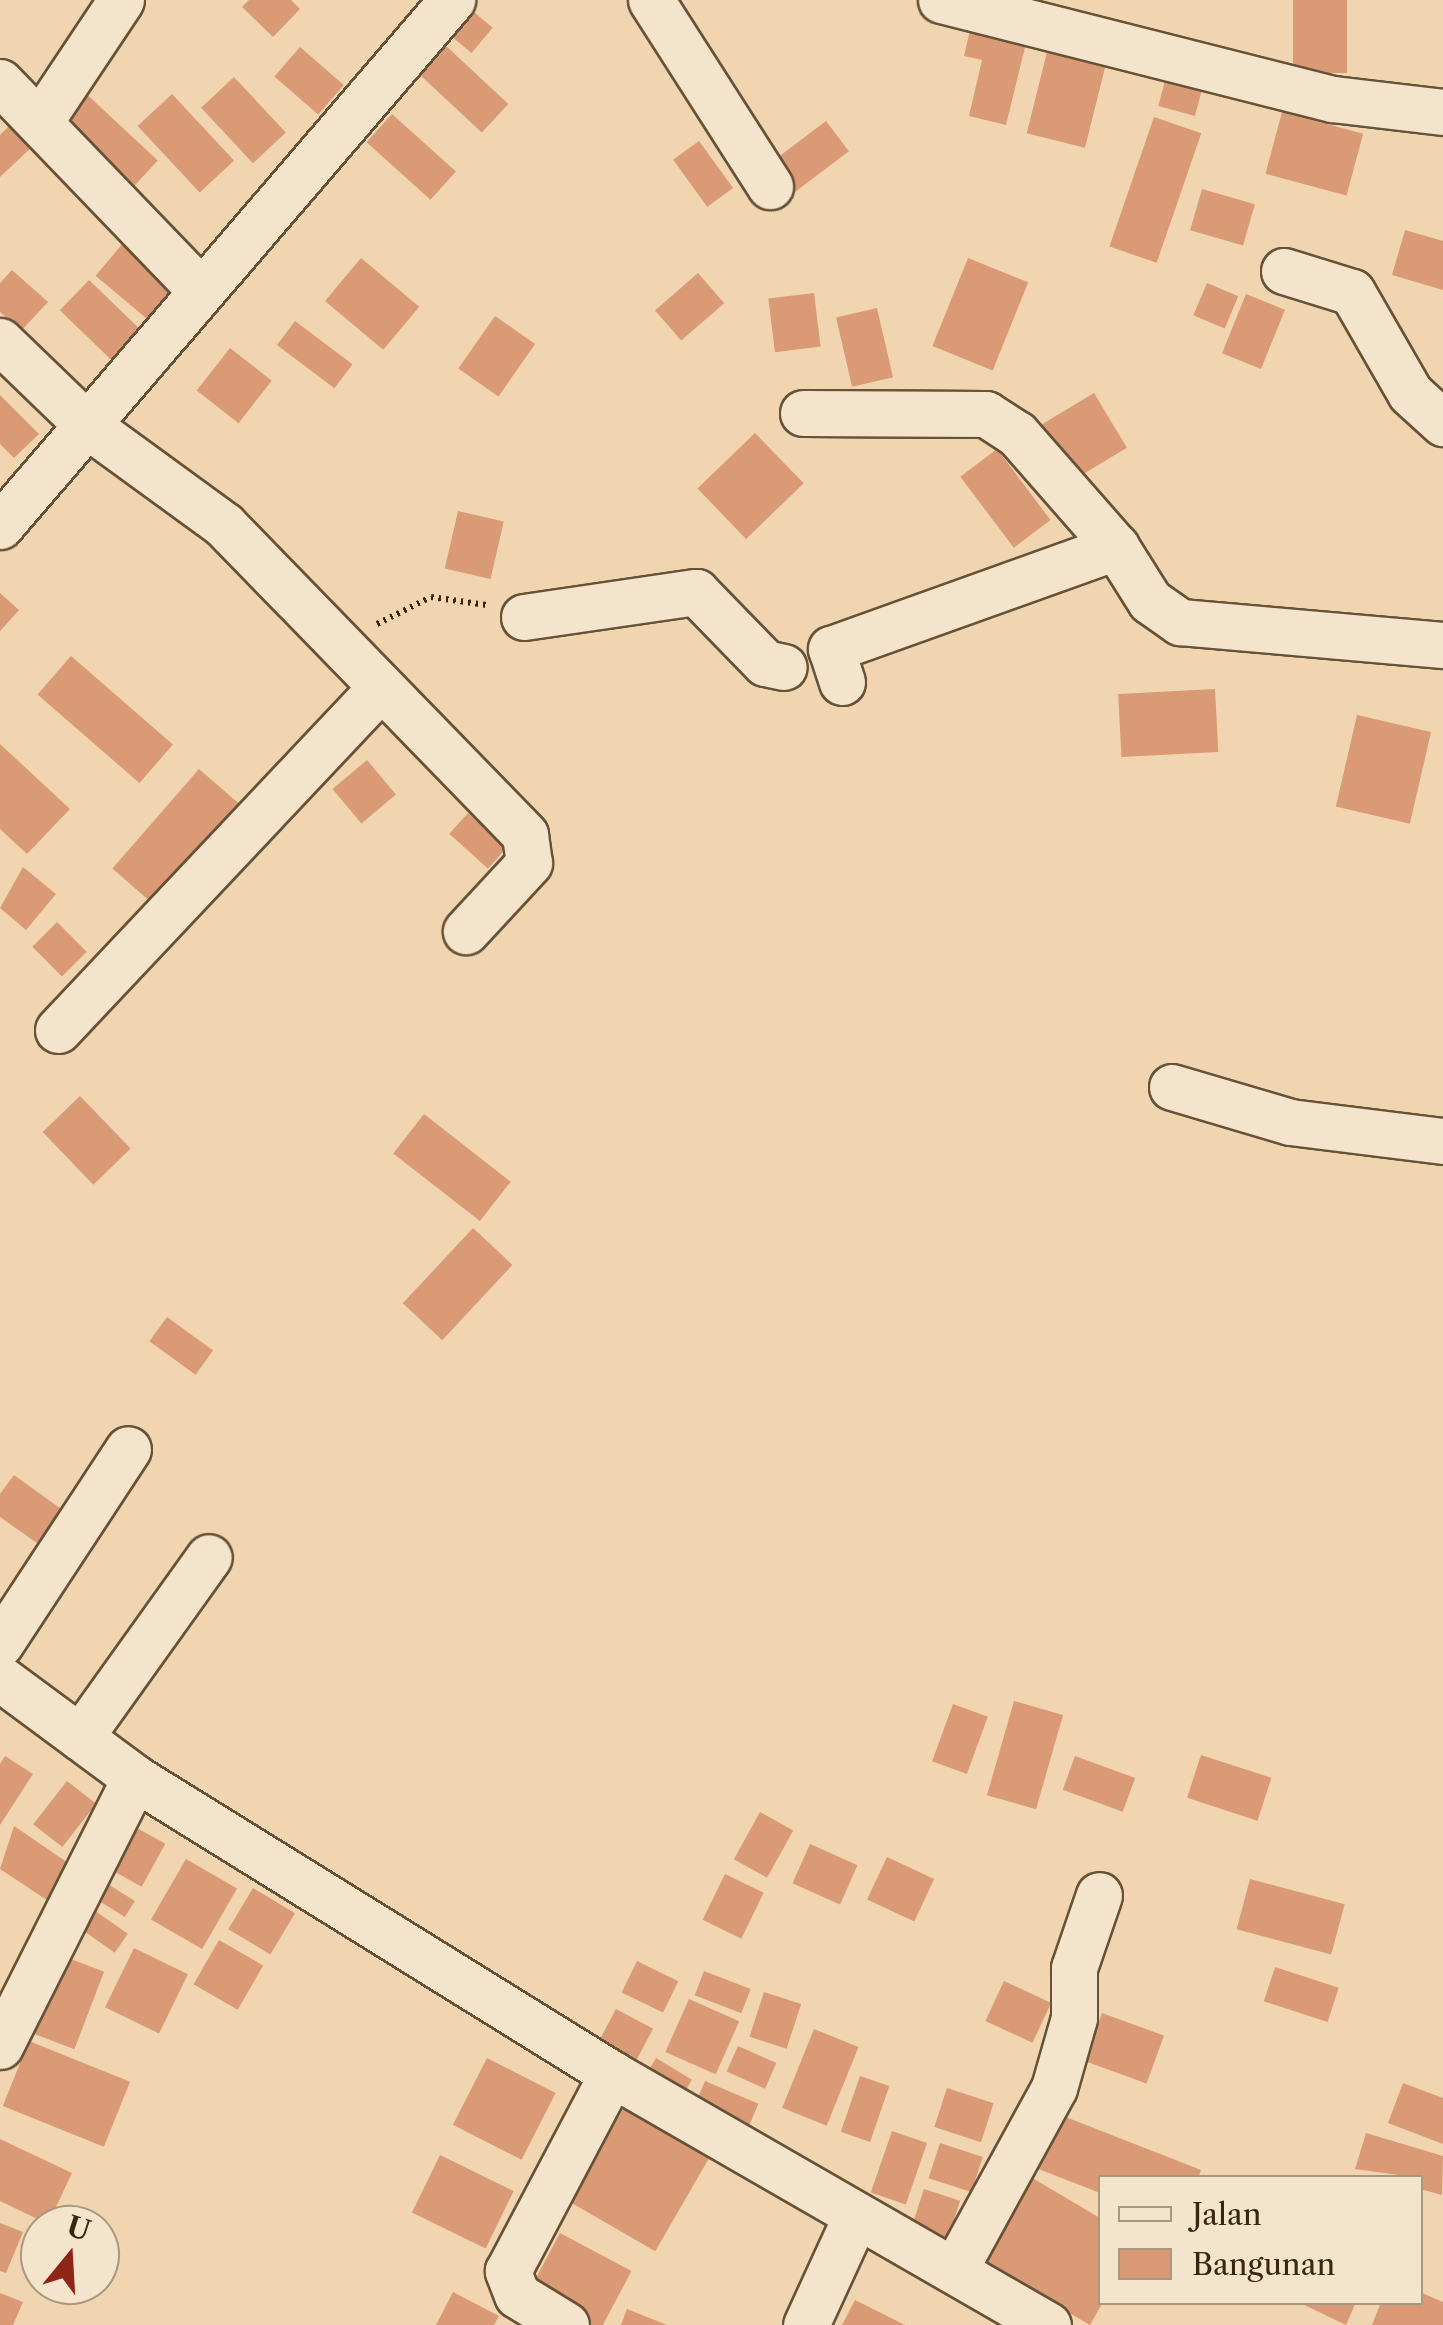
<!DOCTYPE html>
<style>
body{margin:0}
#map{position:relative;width:1443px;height:2325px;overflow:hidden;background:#f0d5b0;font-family:"Libre Caslon Text",serif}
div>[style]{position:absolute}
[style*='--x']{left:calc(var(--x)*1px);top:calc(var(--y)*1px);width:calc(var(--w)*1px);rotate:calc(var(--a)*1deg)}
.building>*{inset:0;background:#da9a76;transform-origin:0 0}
.path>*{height:6px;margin-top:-3px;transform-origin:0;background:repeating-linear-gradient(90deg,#38260e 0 2.5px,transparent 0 7.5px)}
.roads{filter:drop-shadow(2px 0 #665236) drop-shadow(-2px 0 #665236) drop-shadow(0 2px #665236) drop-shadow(0 -2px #665236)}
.minor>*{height:45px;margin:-22.5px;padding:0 22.5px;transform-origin:22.5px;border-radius:22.5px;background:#f5e4cc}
span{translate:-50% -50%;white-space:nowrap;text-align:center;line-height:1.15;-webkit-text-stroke:8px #f5e4cc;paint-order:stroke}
.legend{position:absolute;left:1098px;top:2175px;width:325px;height:130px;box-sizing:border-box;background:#f5e4cc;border:2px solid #a99880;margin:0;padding:12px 18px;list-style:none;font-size:30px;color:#38260e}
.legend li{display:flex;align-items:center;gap:20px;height:50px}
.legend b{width:50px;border:2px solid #a99880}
.north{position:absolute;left:20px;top:2205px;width:100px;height:100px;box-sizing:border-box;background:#f5e4cc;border:2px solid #a99880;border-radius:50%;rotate:18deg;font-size:28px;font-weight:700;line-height:40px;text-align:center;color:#38260e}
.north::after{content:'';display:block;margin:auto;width:35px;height:45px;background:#8f2418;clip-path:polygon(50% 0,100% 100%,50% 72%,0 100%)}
</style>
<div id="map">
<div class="building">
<div style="clip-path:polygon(249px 0,291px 0,300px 9px,273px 37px,242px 7px)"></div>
<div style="left:1293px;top:0;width:54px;height:73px"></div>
<div style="left:462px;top:2px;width:40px;height:33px;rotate:40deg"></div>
<div style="clip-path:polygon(971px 26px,1027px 39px,1006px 125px,969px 116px,982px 60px,964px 56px)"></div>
<div style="left:444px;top:44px;width:88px;height:39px;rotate:43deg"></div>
<div style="left:1049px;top:44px;width:60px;height:92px;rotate:14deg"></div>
<div style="left:300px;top:47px;width:58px;height:39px;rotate:41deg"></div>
<div style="left:234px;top:77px;width:76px;height:45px;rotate:47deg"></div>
<div style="left:1165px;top:81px;width:38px;height:26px;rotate:15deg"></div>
<div style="left:81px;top:89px;width:105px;height:40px;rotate:43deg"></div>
<div style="left:172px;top:94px;width:91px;height:47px;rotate:47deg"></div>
<div style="left:1282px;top:112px;width:84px;height:64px;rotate:15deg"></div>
<div style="left:392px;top:114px;width:86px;height:38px;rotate:42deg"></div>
<div style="left:1154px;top:117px;width:50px;height:137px;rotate:19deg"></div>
<div style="left:826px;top:121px;width:38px;height:68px;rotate:53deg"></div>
<div style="clip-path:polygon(12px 123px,33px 146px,0 177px,0 135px)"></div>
<div style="left:699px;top:141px;width:58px;height:32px;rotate:54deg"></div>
<div style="left:1202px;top:189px;width:55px;height:43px;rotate:16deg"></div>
<div style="clip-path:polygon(1405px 230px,1443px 241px,1443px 290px,1392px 275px)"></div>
<div style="left:129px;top:236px;width:70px;height:52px;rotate:40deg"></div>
<div style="left:361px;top:258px;width:76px;height:56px;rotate:40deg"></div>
<div style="left:968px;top:258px;width:65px;height:95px;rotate:22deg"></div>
<div style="clip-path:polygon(12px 270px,48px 302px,21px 331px,0 312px,0 283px)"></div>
<div style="left:698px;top:273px;width:40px;height:57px;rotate:49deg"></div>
<div style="left:89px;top:280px;width:75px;height:42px;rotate:44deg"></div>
<div style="left:1207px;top:283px;width:34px;height:35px;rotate:23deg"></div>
<div style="left:814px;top:293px;width:54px;height:46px;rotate:83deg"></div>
<div style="left:1246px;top:294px;width:42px;height:64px;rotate:22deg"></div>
<div style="left:877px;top:308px;width:71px;height:42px;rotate:77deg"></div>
<div style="left:495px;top:316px;width:49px;height:64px;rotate:35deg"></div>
<div style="left:295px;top:321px;width:72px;height:30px;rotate:37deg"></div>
<div style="left:230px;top:348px;width:53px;height:54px;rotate:38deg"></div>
<div style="left:1094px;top:393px;width:64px;height:66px;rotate:59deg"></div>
<div style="clip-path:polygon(0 395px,39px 434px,14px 458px,0 444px)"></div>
<div style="left:755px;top:433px;width:70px;height:80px;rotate:46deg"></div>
<div style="left:997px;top:449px;width:89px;height:46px;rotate:53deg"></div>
<div style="left:458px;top:511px;width:47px;height:59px;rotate:13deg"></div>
<div style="clip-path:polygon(0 593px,19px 610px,0 631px)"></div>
<div style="left:71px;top:656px;width:135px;height:51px;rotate:41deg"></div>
<div style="left:1215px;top:689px;width:63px;height:97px;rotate:87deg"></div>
<div style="left:1357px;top:715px;width:76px;height:94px;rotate:13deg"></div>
<div style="clip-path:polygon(0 744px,70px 809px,27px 854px,0 829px)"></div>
<div style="left:367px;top:760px;width:45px;height:45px;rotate:50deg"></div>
<div style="left:199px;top:769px;width:60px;height:132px;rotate:41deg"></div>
<div style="left:468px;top:813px;width:52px;height:28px;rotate:42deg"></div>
<div style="clip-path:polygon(23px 867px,56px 894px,26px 930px,0 908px)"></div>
<div style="left:57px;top:922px;width:42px;height:35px;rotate:45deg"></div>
<div style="left:80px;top:1096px;width:73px;height:52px;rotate:46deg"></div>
<div style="left:424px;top:1114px;width:110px;height:50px;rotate:38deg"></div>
<div style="left:473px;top:1228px;width:54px;height:103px;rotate:43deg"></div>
<div style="left:167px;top:1317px;width:57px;height:30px;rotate:36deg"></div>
<div style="clip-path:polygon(14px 1475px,68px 1514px,44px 1548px,0 1517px,0 1494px)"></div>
<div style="left:1014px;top:1701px;width:51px;height:98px;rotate:16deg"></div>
<div style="left:953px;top:1704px;width:37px;height:61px;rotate:20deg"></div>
<div style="left:1201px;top:1755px;width:74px;height:45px;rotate:18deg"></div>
<div style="clip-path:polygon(5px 1756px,33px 1774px,0 1825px,0 1764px)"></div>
<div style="left:1075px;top:1756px;width:64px;height:36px;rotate:20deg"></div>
<div style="left:67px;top:1781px;width:37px;height:55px;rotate:38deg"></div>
<div style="left:760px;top:1812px;width:38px;height:54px;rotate:29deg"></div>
<div style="left:126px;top:1822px;width:45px;height:49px;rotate:29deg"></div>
<div style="clip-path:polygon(14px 1826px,77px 1869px,53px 1904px,0 1869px)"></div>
<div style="left:810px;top:1844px;width:52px;height:43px;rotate:24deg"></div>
<div style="left:887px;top:1857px;width:52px;height:47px;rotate:25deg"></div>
<div style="left:186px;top:1859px;width:59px;height:70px;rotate:30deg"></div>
<div style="left:725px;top:1874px;width:43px;height:51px;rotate:26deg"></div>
<div style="left:95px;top:1876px;width:47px;height:19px;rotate:32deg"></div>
<div style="left:1250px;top:1879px;width:98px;height:52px;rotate:15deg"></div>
<div style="left:253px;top:1888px;width:49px;height:48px;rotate:31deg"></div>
<div style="left:91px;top:1908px;width:45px;height:23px;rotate:35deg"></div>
<div style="left:219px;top:1940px;width:51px;height:51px;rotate:30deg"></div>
<div style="left:134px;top:1948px;width:60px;height:66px;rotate:26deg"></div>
<div style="left:63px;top:1956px;width:44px;height:83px;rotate:21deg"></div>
<div style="left:637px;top:1961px;width:46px;height:35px;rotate:26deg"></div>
<div style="left:1275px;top:1967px;width:67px;height:36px;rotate:18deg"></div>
<div style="left:704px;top:1971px;width:50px;height:26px;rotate:21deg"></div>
<div style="left:1004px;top:1981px;width:52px;height:44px;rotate:25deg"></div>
<div style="left:764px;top:1992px;width:39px;height:47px;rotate:18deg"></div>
<div style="left:689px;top:1999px;width:55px;height:58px;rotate:24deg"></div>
<div style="left:616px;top:2009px;width:42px;height:40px;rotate:28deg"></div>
<div style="left:1102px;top:2013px;width:66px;height:51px;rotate:20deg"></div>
<div style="left:814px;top:2029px;width:48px;height:85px;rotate:22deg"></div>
<div style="left:29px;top:2041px;width:109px;height:70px;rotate:22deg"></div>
<div style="left:738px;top:2046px;width:42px;height:28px;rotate:24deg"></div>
<div style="left:487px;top:2058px;width:77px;height:75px;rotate:27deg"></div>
<div style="left:656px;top:2058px;width:42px;height:27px;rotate:31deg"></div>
<div style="left:860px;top:2076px;width:31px;height:59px;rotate:19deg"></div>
<div style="left:705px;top:2081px;width:58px;height:35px;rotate:23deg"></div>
<div style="clip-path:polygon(1403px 2083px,1443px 2098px,1443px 2144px,1388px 2123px)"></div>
<div style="left:947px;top:2088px;width:49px;height:41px;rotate:18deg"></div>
<div style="left:626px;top:2104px;width:99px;height:113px;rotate:30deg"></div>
<div style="clip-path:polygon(1053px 2112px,1201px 2170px,1198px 2178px,1100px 2178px,1100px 2193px,1031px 2166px)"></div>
<div style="left:892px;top:2131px;width:37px;height:65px;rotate:19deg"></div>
<div style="clip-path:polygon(1366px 2133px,1443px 2156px,1442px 2195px,1420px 2189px,1420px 2178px,1355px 2169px)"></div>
<div style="clip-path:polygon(0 2139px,72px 2173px,48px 2224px,0 2201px)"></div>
<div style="left:940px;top:2143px;width:45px;height:37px;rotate:18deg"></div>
<div style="left:440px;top:2155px;width:82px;height:64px;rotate:26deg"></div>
<div style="clip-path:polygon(1029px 2176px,1100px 2218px,1103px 2302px,1090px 2325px,979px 2260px)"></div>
<div style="left:924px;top:2189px;width:38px;height:44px;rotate:18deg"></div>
<div style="clip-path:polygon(0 2223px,23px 2232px,6px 2273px,0 2271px)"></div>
<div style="left:560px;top:2233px;width:81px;height:67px;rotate:28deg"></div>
<div style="clip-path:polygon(453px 2292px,499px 2316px,494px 2325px,436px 2325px)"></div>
<div style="clip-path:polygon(1420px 2292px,1443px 2302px,1443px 2325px,1372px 2325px,1381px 2302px,1420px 2302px)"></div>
<div style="clip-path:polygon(0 2293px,23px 2302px,13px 2325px,0 2325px)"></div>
<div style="clip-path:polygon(855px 2300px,905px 2325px,842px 2325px)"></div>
<div style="clip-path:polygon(1298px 2302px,1356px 2302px,1346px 2325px)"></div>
<div style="clip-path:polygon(627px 2309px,667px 2325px,621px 2325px)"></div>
</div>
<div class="path">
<div style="--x:377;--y:624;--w:60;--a:-26.6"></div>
<div style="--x:431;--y:597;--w:56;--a:8.3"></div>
</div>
<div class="roads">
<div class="minor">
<div style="--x:651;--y:0;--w:221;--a:57.4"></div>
<div style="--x:941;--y:0;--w:404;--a:14.2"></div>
<div style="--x:1333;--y:99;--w:111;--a:6.7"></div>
<div style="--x:0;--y:82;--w:290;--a:46.1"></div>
<div style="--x:41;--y:120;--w:144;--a:-56.3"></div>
<div style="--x:1284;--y:271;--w:71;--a:17.2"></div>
<div style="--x:1352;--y:292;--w:116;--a:60.1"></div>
<div style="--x:1410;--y:393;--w:45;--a:42.3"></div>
<div style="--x:0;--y:341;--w:121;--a:44"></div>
<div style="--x:87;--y:425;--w:170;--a:36.1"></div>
<div style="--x:224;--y:525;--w:432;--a:45.8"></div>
<div style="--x:525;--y:835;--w:28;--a:82"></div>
<div style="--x:529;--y:863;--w:93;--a:132.8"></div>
<div style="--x:803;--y:413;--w:183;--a:0.3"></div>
<div style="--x:986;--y:414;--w:37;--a:33"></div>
<div style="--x:1017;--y:434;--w:150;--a:48.8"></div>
<div style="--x:1116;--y:547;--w:64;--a:57.8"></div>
<div style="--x:1150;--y:601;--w:37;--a:35"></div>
<div style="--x:1180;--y:622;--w:264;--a:5"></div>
<div style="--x:0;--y:526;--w:694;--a:-49.33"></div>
<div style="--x:524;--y:617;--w:174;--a:-8.3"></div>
<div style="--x:696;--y:592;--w:99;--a:45.8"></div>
<div style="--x:765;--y:663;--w:19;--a:12"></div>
<div style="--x:842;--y:682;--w:35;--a:-108"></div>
<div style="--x:831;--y:649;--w:303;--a:-19.7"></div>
<div style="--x:58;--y:1030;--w:465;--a:-46.7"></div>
<div style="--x:1172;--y:1087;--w:123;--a:16.5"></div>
<div style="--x:1290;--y:1122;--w:154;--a:7.1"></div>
<div style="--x:0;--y:1644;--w:233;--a:-56.7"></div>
<div style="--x:0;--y:1678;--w:168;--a:36.5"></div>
<div style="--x:135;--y:1778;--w:561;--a:31.82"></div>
<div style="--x:612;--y:2074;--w:503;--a:29.93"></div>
<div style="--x:80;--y:1737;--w:221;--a:-54.4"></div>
<div style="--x:0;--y:2046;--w:300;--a:-63.3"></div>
<div style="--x:956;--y:2267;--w:204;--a:-61.3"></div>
<div style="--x:1054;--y:2088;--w:73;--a:-74.1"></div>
<div style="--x:1074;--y:2018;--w:50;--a:-90"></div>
<div style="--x:1074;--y:1968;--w:77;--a:-71.1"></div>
<div style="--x:566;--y:2325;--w:57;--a:-148.5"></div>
<div style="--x:517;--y:2295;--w:26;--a:-111"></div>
<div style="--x:508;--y:2271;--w:223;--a:-62.2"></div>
<div style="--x:806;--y:2325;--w:120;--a:-65.4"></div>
</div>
</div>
<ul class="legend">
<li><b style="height:12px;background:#f5e4cc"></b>Jalan</li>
<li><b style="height:28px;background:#da9a76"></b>Bangunan</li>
</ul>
<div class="north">U</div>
</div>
